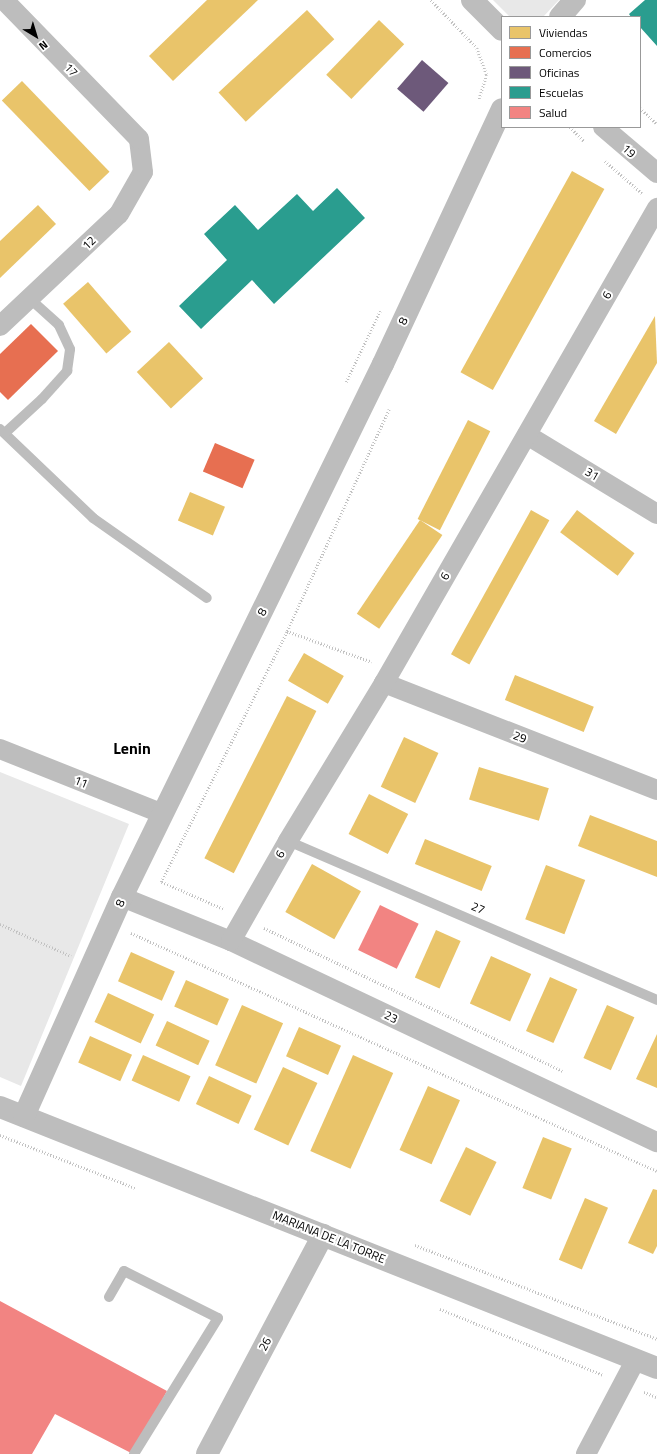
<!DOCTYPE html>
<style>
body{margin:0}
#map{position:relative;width:657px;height:1454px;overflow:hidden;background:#fff;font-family:"Titillium Web",sans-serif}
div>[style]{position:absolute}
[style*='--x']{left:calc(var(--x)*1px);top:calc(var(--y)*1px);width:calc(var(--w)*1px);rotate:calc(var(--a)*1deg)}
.green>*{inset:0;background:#e8e8e8}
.homes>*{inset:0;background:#e9c46a;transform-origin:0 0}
.shops>*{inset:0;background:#e76f51;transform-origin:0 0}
.offices>*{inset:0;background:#6d597a;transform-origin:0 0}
.schools>*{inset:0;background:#2a9d8f}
.health>*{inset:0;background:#f28482;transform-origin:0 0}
.path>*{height:2.5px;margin-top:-1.25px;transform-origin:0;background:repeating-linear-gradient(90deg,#c2c2c2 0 1px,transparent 0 3px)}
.service>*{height:10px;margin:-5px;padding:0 5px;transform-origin:5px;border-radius:5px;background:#bdbdbd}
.minor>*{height:20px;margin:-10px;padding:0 10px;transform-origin:10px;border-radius:10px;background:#bdbdbd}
.tertiary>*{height:22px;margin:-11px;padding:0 11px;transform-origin:11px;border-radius:11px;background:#bdbdbd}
span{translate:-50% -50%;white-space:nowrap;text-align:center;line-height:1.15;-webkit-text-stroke:4px #fff;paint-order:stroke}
.street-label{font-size:12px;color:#000}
.district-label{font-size:16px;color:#000;font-weight:700}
.legend{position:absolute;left:501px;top:16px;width:140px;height:112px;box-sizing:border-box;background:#fff;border:1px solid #999;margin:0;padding:5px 7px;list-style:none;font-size:12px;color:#000}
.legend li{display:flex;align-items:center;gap:8px;height:20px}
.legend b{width:20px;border:1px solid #999}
.north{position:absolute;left:16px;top:16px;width:40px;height:40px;-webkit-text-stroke:3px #fff;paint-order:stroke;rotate:142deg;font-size:11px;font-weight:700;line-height:16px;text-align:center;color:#000}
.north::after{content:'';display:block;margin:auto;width:14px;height:18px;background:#000;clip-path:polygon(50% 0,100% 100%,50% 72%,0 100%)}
</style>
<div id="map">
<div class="green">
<div style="clip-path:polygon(493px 0,559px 0,543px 17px,510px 17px)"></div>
<div style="clip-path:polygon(0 772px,129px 824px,21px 1086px,0 1077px)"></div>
</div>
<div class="homes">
<div style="clip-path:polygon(207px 0,258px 0,173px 81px,149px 56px)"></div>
<div style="left:307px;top:10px;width:40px;height:121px;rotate:47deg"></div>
<div style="left:379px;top:20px;width:35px;height:76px;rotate:44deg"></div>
<div style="left:22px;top:81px;width:126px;height:28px;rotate:46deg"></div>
<div style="left:572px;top:171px;width:37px;height:230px;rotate:29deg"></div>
<div style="clip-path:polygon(38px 205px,56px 224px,0 278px,0 241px)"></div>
<div style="left:88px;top:282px;width:66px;height:33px;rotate:49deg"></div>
<div style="clip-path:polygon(655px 316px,657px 363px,616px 434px,594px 421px)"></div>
<div style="left:169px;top:342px;width:50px;height:44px;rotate:47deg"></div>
<div style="left:468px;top:420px;width:25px;height:111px;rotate:27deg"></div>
<div style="left:190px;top:492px;width:38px;height:31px;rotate:23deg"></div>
<div style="left:531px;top:510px;width:21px;height:165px;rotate:29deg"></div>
<div style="left:577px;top:510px;width:72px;height:28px;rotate:37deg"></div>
<div style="left:420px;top:520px;width:27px;height:113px;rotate:34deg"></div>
<div style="left:304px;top:653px;width:46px;height:32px;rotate:30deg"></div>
<div style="left:515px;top:675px;width:85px;height:27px;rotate:22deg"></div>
<div style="left:287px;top:696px;width:33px;height:182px;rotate:27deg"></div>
<div style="left:404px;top:737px;width:38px;height:55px;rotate:25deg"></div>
<div style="left:479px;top:767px;width:73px;height:34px;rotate:17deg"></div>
<div style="left:369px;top:794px;width:44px;height:45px;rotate:27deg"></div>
<div style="clip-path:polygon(590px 815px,657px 841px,657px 877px,578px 846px)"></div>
<div style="left:425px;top:839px;width:72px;height:27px;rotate:22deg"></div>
<div style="left:312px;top:864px;width:56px;height:55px;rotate:29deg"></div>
<div style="left:546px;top:865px;width:42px;height:58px;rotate:21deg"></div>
<div style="left:436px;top:930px;width:27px;height:52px;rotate:24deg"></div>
<div style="left:131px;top:952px;width:48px;height:32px;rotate:24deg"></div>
<div style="left:491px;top:956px;width:44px;height:52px;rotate:24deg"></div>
<div style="left:550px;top:977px;width:30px;height:59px;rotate:24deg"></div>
<div style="left:186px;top:980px;width:47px;height:29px;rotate:24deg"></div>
<div style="left:108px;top:993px;width:51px;height:32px;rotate:25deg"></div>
<div style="left:242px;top:1005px;width:45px;height:66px;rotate:24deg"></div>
<div style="left:607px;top:1005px;width:30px;height:58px;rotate:24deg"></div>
<div style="left:167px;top:1021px;width:47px;height:27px;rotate:25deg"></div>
<div style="left:299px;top:1027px;width:46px;height:32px;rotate:24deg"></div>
<div style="clip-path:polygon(657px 1034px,657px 1088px,636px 1079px)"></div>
<div style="left:90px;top:1036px;width:46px;height:29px;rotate:24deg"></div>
<div style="left:143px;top:1055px;width:52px;height:28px;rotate:24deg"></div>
<div style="left:353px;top:1055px;width:44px;height:105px;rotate:24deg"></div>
<div style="left:283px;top:1067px;width:38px;height:69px;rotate:25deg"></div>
<div style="left:209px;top:1076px;width:47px;height:31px;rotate:25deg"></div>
<div style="left:428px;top:1086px;width:35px;height:70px;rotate:24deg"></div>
<div style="left:543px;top:1137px;width:31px;height:55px;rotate:22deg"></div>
<div style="left:466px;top:1147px;width:34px;height:60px;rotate:26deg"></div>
<div style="clip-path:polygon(653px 1189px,657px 1190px,657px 1246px,653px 1254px,628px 1243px)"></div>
<div style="left:585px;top:1198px;width:25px;height:67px;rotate:23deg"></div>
</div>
<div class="shops">
<div style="clip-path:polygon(31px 324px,58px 351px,8px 400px,0 392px,0 354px)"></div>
<div style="left:215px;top:443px;width:43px;height:31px;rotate:23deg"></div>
</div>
<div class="offices">
<div style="left:422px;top:60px;width:35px;height:38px;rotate:41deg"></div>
</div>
<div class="schools">
<div style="clip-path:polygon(645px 0,657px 0,657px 46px,640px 27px,640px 17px,631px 17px,629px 14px)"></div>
<div style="clip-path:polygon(337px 188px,365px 218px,274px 304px,252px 280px,201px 329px,179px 306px,227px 260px,204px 234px,235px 205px,258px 230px,297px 194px,313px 211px)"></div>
</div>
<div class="health">
<div style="left:380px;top:905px;width:43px;height:50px;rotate:26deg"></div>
<div style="clip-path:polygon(0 1301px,167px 1391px,133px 1454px,55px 1414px,32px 1454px,0 1454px)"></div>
</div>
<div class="path">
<div style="--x:431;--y:0;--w:66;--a:46.2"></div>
<div style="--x:477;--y:48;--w:29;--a:70"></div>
<div style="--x:487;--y:75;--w:26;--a:108"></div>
<div style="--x:640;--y:108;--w:23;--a:43"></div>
<div style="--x:570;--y:127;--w:20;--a:45"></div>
<div style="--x:605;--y:161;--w:49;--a:40.9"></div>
<div style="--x:346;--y:382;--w:79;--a:-64.4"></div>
<div style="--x:287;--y:631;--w:90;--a:20"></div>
<div style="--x:223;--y:909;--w:68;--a:-156.5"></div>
<div style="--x:161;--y:882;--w:281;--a:-63.3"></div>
<div style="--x:287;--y:631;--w:244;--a:-65.3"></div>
<div style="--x:0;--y:924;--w:78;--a:24.3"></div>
<div style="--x:264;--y:928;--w:331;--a:25.6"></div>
<div style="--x:131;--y:933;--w:577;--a:24.35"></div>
<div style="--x:0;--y:1135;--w:145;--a:21.4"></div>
<div style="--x:415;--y:1245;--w:260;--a:21.2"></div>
<div style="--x:440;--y:1309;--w:176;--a:22"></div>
<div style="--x:644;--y:1392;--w:14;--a:21"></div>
</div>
<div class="service">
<div style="--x:0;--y:429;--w:129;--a:43.7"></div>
<div style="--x:93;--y:518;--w:139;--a:35.1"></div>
<div style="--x:5;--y:433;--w:50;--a:-42.6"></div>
<div style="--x:42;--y:399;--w:38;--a:-48"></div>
<div style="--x:67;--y:371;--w:22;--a:-82"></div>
<div style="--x:70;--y:349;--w:26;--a:-115"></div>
<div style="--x:59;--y:325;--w:39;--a:-138"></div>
<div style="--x:288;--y:841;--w:402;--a:23.3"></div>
<div style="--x:109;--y:1297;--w:30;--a:-60"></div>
<div style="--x:124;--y:1271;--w:105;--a:26.6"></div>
<div style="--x:218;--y:1318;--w:160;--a:121.7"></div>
</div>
<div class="minor">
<div style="--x:603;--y:127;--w:71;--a:40.4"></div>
<div style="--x:0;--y:326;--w:163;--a:-43.3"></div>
<div style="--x:119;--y:214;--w:48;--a:-60.3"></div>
<div style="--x:143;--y:172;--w:33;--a:-97"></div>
<div style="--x:139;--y:139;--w:194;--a:-134.2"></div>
<div style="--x:527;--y:435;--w:152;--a:31.3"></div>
<div style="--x:384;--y:683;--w:293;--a:21.4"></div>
<div style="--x:0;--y:749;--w:175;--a:21.7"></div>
<div style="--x:122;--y:897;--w:118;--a:22"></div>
<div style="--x:231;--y:941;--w:471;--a:25.3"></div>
<div style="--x:231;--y:941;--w:115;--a:-60.3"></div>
<div style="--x:288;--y:841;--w:185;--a:-58.7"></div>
<div style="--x:384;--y:683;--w:548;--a:-60.11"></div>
<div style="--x:586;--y:1454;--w:107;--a:-62.2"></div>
</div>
<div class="tertiary">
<div style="--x:472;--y:0;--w:42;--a:45"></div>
<div style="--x:560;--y:17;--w:23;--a:-49"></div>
<div style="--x:0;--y:1107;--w:707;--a:21.67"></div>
<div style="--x:24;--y:1116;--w:240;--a:-65.9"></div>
<div style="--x:122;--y:897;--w:593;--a:-63.91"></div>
<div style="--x:383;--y:364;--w:281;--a:-65"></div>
<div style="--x:207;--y:1454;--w:248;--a:-62.1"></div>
</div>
<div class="street-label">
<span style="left:71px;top:70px;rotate:46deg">17</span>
<span style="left:629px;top:151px;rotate:42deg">19</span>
<span style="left:89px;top:243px;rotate:-44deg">12</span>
<span style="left:607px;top:295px;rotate:-60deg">6</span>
<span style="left:403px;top:321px;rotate:-65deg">8</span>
<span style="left:592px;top:474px;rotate:31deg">31</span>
<span style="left:445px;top:576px;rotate:-60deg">6</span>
<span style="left:262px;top:612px;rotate:-64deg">8</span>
<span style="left:520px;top:737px;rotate:21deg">29</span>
<span style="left:81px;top:782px;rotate:22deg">11</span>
<span style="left:280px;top:854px;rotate:-61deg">6</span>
<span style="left:120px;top:903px;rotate:-67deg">8</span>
<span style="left:478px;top:908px;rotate:23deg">27</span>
<span style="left:391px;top:1017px;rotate:25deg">23</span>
<span style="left:329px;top:1237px;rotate:22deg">MARIANA DE LA TORRE</span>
<span style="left:265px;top:1344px;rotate:-62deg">26</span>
</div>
<div class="district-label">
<span style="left:132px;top:748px">Lenin</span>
</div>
<ul class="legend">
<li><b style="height:11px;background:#e9c46a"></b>Viviendas</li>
<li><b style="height:11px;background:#e76f51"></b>Comercios</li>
<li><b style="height:11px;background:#6d597a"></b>Oficinas</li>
<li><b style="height:11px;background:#2a9d8f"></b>Escuelas</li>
<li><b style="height:11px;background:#f28482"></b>Salud</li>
</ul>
<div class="north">N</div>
</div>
